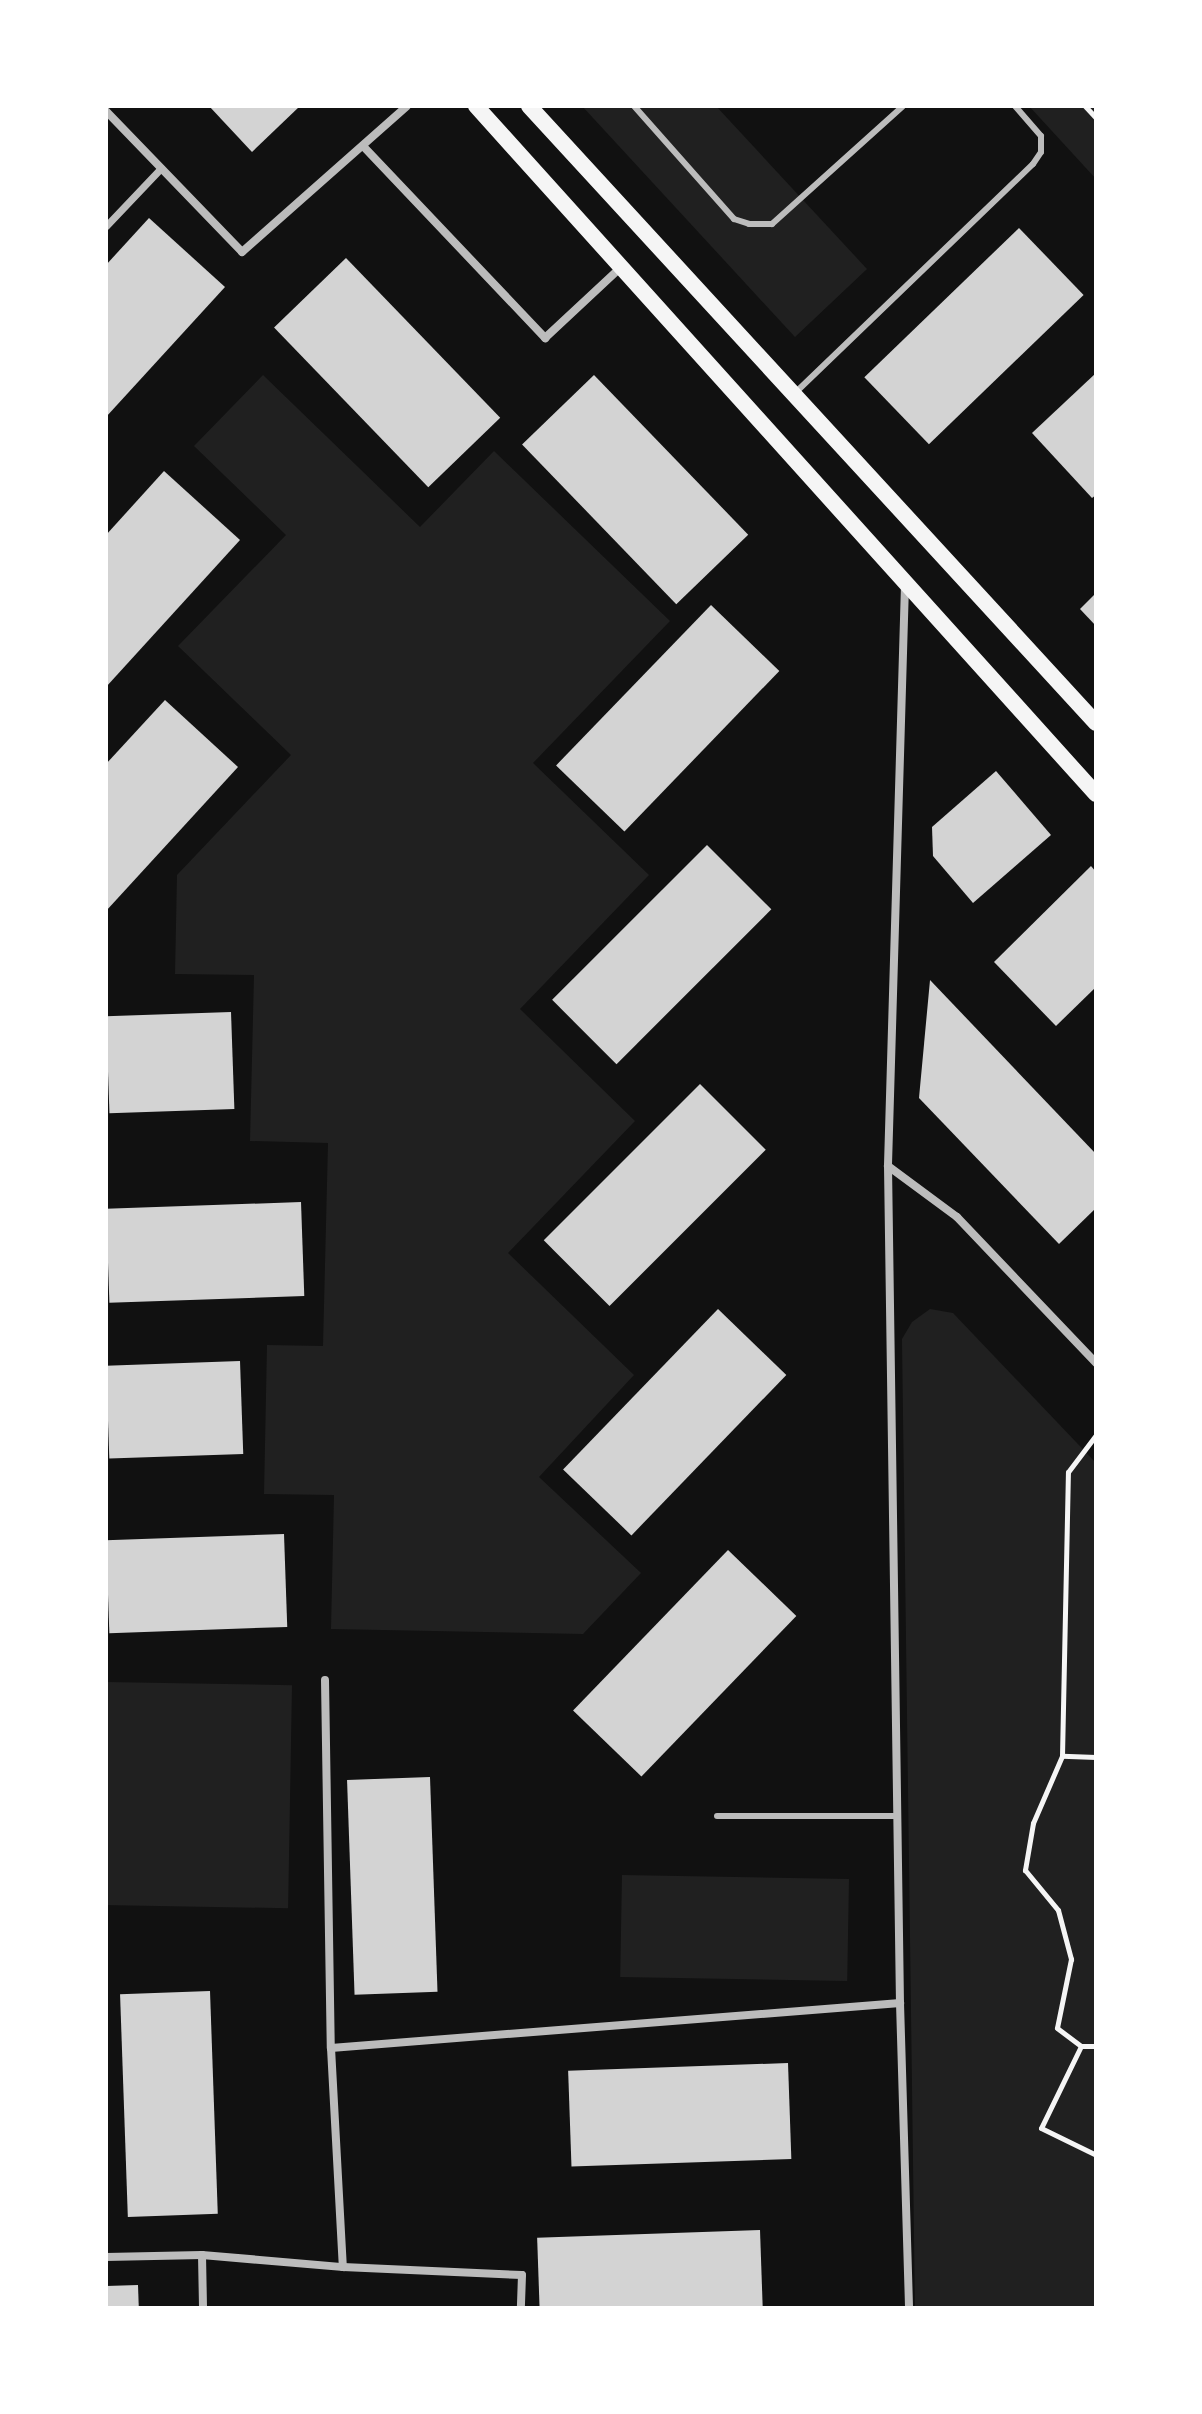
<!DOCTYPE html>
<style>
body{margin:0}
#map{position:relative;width:1202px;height:2414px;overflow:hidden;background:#111;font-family:Overpass,sans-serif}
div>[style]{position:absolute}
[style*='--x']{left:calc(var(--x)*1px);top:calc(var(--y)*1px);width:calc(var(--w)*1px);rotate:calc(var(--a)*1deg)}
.green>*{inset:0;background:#202020;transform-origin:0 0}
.building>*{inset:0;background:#d3d3d3;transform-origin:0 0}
.path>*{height:5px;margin:-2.5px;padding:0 2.5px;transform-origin:2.5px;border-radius:2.5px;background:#f5f5f5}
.service>*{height:6px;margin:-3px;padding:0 3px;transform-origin:3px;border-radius:3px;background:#bcbcbc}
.pedestrian>*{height:7px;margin:-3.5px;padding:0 3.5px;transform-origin:3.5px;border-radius:3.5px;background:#bcbcbc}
.minor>*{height:8px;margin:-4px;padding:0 4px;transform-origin:4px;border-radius:4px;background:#bcbcbc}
.secondary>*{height:16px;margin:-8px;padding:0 8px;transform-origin:8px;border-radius:8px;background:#f5f5f5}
span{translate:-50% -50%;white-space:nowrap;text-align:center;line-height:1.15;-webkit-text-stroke:6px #fff;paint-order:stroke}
.frame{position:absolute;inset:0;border:108px solid #fff;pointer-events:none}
</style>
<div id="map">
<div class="green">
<div style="clip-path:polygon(582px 106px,716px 106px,867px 269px,795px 337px)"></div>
<div style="clip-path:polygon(1029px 106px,1096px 106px,1096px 179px)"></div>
<div style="clip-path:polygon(263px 375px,420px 527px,494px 451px,670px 621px,533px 763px,649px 875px,520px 1009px,635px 1121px,508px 1253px,634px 1375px,539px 1477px,641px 1573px,583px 1634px,331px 1629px,334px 1495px,264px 1494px,267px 1345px,323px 1346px,328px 1143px,250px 1141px,254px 975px,175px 974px,177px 875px,291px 755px,178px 646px,286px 535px,194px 446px)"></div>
<div style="clip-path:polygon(930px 1309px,953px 1313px,1096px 1463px,1096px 2308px,915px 2308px,902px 1339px,912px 1322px)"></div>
<div style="left:106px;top:1682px;width:186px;height:223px;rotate:1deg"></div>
<div style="left:622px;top:1875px;width:227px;height:102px;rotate:1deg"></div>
</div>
<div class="building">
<div style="clip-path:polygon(209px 106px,300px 106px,252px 152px)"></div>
<div style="clip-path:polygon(149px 218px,225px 287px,106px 417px,106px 265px)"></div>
<div style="left:1019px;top:228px;width:93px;height:215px;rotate:46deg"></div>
<div style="left:346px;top:258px;width:222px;height:100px;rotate:46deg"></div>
<div style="clip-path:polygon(1096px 373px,1096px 495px,1092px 498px,1032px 433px)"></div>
<div style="left:594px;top:375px;width:222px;height:100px;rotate:46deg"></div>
<div style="clip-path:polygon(164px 471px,240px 540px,106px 687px,106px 535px)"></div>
<div style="clip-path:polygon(1096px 593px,1096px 626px,1080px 609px)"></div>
<div style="left:711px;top:605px;width:95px;height:223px;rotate:44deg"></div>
<div style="clip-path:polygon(165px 700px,238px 767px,106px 911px,106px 764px)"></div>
<div style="clip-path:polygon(996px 771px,1051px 835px,973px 903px,933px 856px,932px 827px)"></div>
<div style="left:707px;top:845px;width:91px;height:219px;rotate:45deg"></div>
<div style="clip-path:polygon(1091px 866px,1096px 872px,1096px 987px,1056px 1026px,994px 962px)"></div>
<div style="clip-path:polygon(930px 980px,1096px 1154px,1096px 1208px,1059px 1244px,919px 1098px)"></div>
<div style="left:231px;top:1012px;width:97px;height:125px;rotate:88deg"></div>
<div style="left:700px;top:1084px;width:93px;height:221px;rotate:45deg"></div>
<div style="left:301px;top:1202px;width:94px;height:195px;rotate:88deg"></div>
<div style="left:718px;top:1309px;width:95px;height:223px;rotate:44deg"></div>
<div style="left:240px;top:1361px;width:93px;height:134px;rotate:88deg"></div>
<div style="left:284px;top:1534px;width:93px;height:178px;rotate:88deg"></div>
<div style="left:728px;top:1550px;width:95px;height:223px;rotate:44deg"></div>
<div style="left:430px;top:1777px;width:215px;height:83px;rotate:88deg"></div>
<div style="left:210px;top:1991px;width:223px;height:90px;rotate:88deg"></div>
<div style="left:788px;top:2063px;width:96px;height:220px;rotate:88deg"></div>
<div style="left:760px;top:2230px;width:78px;height:223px;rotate:88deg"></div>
<div style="left:138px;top:2285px;width:23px;height:32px;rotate:88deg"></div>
</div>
<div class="path">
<div style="--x:1085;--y:106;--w:16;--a:47"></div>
<div style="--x:1062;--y:1756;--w:284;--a:-88.8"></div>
<div style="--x:1068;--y:1472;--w:46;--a:-52.9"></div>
<div style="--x:1096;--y:1757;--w:34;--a:-178"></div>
<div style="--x:1062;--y:1756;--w:73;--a:113.4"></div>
<div style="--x:1033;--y:1823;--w:48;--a:99.7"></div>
<div style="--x:1025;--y:1870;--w:52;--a:50.5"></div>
<div style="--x:1058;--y:1910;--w:51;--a:75.1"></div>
<div style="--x:1071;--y:1959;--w:70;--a:101.5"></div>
<div style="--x:1057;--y:2028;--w:30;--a:37"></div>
<div style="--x:1081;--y:2046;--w:15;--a:0"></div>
<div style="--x:1081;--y:2046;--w:91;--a:116"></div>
<div style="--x:1041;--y:2128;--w:61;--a:26.1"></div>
</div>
<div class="service">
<div style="--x:634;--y:106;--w:151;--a:48.5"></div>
<div style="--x:734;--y:219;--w:16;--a:18"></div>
<div style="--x:749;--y:224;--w:23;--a:0"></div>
<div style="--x:772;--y:224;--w:176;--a:-42"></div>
<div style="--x:795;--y:393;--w:330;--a:-43.9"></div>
<div style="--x:1033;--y:164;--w:14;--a:-56"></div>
<div style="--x:1041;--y:152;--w:16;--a:-90"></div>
<div style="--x:1041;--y:136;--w:40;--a:-131"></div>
<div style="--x:717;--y:1816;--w:181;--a:0"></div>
</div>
<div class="pedestrian">
<div style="--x:106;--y:226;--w:80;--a:-46.5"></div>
</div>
<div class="minor">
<div style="--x:106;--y:111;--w:196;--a:46"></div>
<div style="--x:242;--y:252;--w:220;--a:-41.5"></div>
<div style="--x:363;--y:146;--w:265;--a:46.5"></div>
<div style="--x:545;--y:338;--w:101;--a:-43"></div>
<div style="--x:905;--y:585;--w:581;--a:91.68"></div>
<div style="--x:888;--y:1166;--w:837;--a:89.18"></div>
<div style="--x:900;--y:2003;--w:305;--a:88.3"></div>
<div style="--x:888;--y:1166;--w:86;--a:36.5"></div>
<div style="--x:957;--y:1217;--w:202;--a:46.4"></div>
<div style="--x:325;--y:1680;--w:368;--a:89.1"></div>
<div style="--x:331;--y:2048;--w:219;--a:86.9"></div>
<div style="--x:331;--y:2048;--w:571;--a:-4.52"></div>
<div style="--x:202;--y:2255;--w:53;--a:88.9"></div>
<div style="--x:106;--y:2257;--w:96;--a:-1.2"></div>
<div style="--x:202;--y:2255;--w:142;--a:4.9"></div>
<div style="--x:343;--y:2267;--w:179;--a:2.6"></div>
<div style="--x:522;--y:2275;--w:33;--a:92"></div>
</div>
<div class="secondary">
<div style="--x:476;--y:106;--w:926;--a:47.98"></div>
<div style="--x:529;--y:106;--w:838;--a:47.42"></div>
</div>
<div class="frame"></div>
</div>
